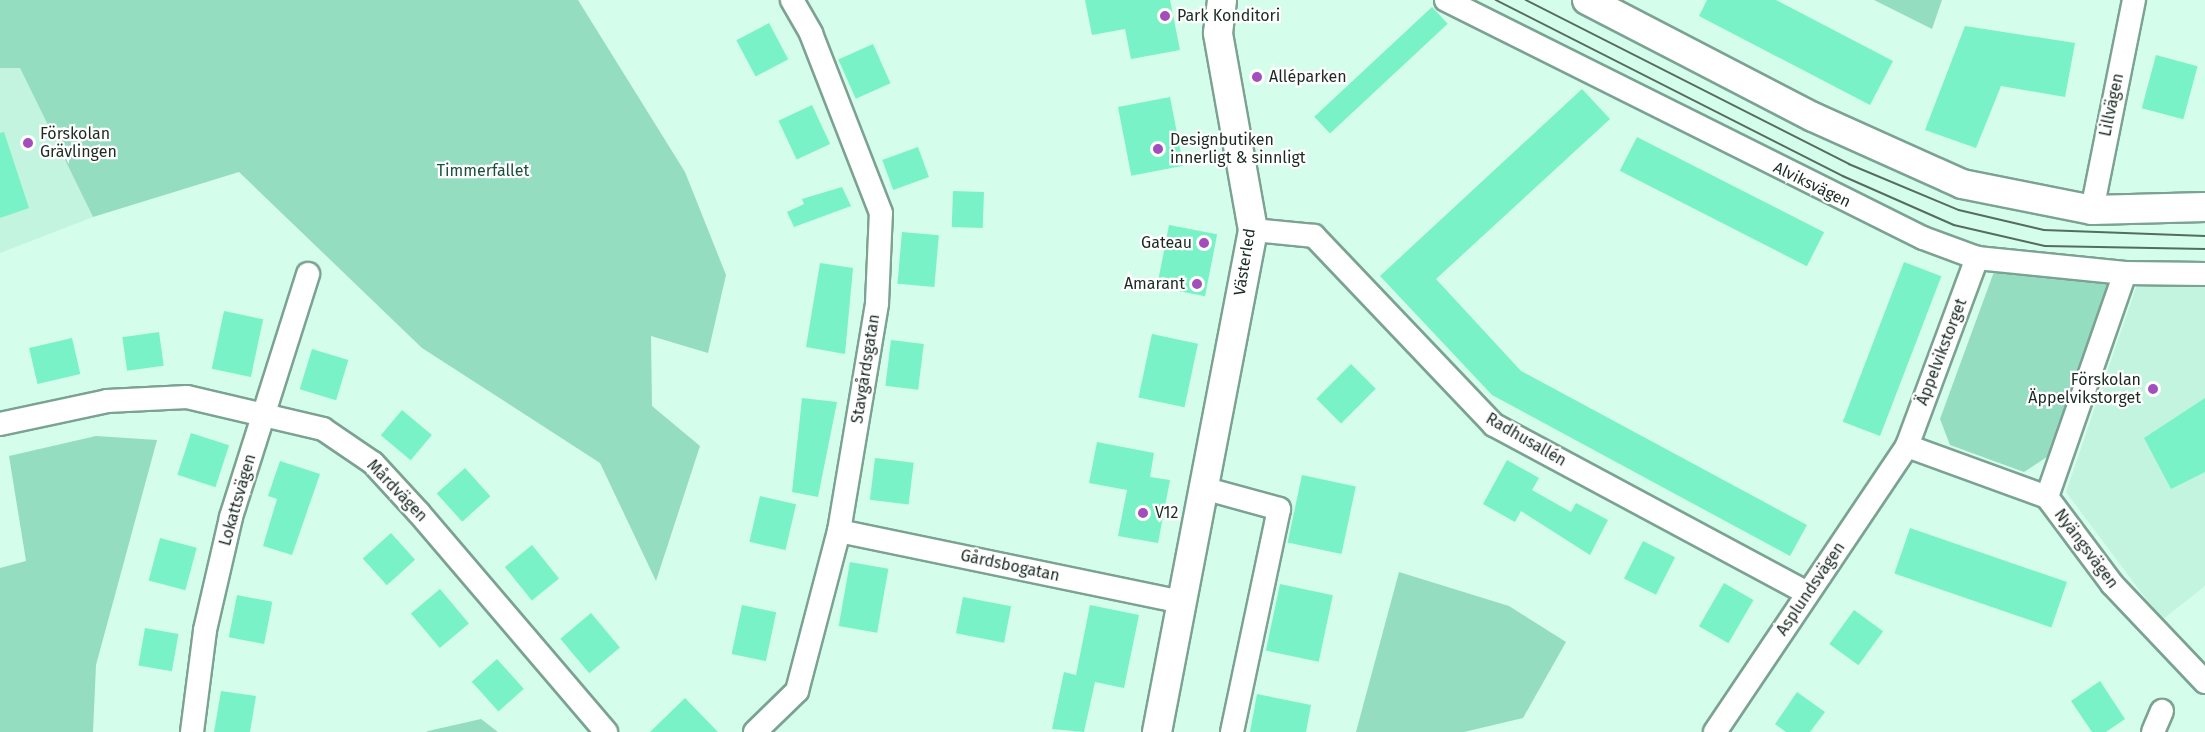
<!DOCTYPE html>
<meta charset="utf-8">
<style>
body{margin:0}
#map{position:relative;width:2205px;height:732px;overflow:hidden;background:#d4fdeb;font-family:"Fira Sans",sans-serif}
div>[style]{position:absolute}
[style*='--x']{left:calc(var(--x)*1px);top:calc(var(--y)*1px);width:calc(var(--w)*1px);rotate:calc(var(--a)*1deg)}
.built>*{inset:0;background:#c2f4df}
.green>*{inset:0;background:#95ddc1}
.building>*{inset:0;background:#7af2c7;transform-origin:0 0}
.roads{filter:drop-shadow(2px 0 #7ba292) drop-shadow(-2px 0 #7ba292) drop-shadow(0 2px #7ba292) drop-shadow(0 -2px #7ba292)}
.minor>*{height:22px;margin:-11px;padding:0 11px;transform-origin:11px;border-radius:11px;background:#fff}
.tertiary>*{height:28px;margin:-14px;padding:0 14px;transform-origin:14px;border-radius:14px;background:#fff}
.tram>*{height:1.5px;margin:-0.75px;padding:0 0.75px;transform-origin:0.75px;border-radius:0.75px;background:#546c61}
.dots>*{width:16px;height:16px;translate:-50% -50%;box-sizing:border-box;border:3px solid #fff;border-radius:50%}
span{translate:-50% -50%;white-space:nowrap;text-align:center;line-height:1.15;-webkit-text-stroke:4.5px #fff;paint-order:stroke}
.poi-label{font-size:16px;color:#1b2b24}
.left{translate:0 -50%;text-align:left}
.right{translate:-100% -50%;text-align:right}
.street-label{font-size:16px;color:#1b2b24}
.park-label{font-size:16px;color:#1b4e3d}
</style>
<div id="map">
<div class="built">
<div style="clip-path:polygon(0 68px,20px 68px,93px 217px,0 253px)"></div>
<div style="clip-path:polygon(2138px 282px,2205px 285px,2205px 586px,2162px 620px,2066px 492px)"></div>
</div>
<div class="green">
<div style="clip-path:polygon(0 0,578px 0,685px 172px,726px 275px,708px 353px,651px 336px,652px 406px,700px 446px,656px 581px,600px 463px,422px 348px,239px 172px,93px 217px,20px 68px,0 68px)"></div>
<div style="clip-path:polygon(1874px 0,1942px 0,1932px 29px)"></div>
<div style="clip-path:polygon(1995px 269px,2111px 280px,2050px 455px,2024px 472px,1950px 445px,1940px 419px)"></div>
<div style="clip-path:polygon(96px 436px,157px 440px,96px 665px,93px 732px,0 732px,0 568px,26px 561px,9px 456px)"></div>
<div style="clip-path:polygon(1399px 572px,1509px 606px,1566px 642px,1523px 718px,1464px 732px,1356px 732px)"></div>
<div style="clip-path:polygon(481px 719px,498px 732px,426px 732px,428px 731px)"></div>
</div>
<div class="building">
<div style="clip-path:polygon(1085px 0,1170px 0,1180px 50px,1131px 59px,1125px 29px,1092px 35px)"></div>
<div style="clip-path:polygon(1707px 0,1776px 0,1893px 61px,1870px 105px,1699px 16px)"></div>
<div style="left:1432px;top:7px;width:23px;height:161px;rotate:47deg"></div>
<div style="left:769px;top:23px;width:41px;height:37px;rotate:62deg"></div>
<div style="clip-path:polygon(1965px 26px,2075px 43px,2065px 97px,2001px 86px,1976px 148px,1925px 130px)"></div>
<div style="left:873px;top:44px;width:43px;height:38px;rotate:66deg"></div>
<div style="left:2156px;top:55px;width:43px;height:55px;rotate:15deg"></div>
<div style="clip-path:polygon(1582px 89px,1610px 119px,1436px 279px,1521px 371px,1807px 525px,1790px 556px,1492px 395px,1380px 276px)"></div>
<div style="left:1170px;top:97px;width:70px;height:53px;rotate:79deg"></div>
<div style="left:812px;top:105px;width:43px;height:37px;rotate:65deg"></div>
<div style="clip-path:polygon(4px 132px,29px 208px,0 218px,0 133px)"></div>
<div style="left:1637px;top:137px;width:210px;height:38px;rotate:27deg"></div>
<div style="left:918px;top:147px;width:32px;height:38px;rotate:70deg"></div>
<div style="clip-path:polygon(842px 187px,851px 206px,794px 227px,787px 212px,804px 204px,802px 199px)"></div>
<div style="left:953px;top:191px;width:31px;height:36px;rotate:2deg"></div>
<div style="left:1169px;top:225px;width:49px;height:63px;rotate:11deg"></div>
<div style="left:902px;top:232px;width:37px;height:52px;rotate:5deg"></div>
<div style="left:1904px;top:262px;width:40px;height:171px;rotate:21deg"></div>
<div style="clip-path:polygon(820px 263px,853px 268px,845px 354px,806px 347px)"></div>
<div style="left:224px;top:311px;width:40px;height:59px;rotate:12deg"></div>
<div style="left:159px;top:332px;width:34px;height:37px;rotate:82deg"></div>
<div style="left:1152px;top:334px;width:47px;height:65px;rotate:12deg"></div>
<div style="left:72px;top:338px;width:37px;height:44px;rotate:77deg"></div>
<div style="left:891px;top:340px;width:33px;height:46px;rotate:7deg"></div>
<div style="left:312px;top:349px;width:38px;height:42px;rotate:17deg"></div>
<div style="left:1351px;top:364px;width:35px;height:49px;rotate:45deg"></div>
<div style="clip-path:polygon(802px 398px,837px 402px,818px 497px,792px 492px)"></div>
<div style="clip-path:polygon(2205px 398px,2205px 472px,2171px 489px,2144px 438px)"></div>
<div style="left:402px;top:410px;width:39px;height:33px;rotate:40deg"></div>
<div style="left:191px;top:433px;width:40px;height:44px;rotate:18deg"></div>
<div style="clip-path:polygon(1097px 442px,1154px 453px,1150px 477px,1170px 480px,1158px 543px,1118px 536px,1127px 490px,1089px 483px)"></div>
<div style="left:875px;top:458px;width:39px;height:42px;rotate:7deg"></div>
<div style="clip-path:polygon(1507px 460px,1539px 478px,1532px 490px,1571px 512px,1576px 503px,1608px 520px,1590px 555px,1521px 511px,1515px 522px,1483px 504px)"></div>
<div style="clip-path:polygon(280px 461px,320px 474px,292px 555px,263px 546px,277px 499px,268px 496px)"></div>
<div style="left:465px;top:468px;width:38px;height:38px;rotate:48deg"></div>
<div style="left:1302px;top:475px;width:55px;height:69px;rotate:12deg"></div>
<div style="left:760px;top:496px;width:37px;height:47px;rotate:13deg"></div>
<div style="left:1910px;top:528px;width:166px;height:48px;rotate:19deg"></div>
<div style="left:391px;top:533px;width:36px;height:38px;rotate:48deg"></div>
<div style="left:160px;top:538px;width:38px;height:44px;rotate:15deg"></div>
<div style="left:1643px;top:541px;width:36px;height:42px;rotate:27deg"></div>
<div style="left:532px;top:545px;width:43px;height:35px;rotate:51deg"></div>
<div style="left:850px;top:562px;width:39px;height:65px;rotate:10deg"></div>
<div style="left:1724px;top:583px;width:34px;height:50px;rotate:30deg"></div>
<div style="left:1280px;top:584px;width:54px;height:68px;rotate:12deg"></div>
<div style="left:440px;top:589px;width:45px;height:38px;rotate:50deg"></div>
<div style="left:237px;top:595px;width:36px;height:43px;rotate:11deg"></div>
<div style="left:963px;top:597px;width:49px;height:37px;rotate:11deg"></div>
<div style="left:742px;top:605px;width:35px;height:50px;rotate:12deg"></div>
<div style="clip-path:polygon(1090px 605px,1139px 615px,1124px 688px,1095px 682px,1084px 732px,1052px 729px,1064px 672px,1076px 675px)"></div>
<div style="left:1854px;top:610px;width:36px;height:42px;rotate:36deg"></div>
<div style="left:591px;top:613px;width:45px;height:40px;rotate:50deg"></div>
<div style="left:145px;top:628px;width:34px;height:38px;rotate:10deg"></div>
<div style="left:497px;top:659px;width:40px;height:34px;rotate:48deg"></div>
<div style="clip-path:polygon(2100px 681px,2125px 719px,2106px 732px,2092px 732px,2071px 701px)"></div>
<div style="clip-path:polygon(221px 691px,256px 696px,250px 732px,214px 732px)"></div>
<div style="clip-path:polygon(1797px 692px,1825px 712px,1810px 732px,1786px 732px,1775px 724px)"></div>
<div style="clip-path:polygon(1257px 694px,1311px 705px,1306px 732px,1250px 732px)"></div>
<div style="clip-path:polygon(685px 698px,718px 732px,650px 732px)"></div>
</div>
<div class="roads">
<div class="minor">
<div style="--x:1446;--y:0;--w:533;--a:26.52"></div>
<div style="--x:1923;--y:238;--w:58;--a:20.3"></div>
<div style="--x:1977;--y:258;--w:149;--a:5.8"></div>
<div style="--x:2125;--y:273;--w:80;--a:0.7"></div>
<div style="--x:2092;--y:210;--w:214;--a:-78.7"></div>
<div style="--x:1253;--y:230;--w:61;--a:5.6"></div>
<div style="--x:1314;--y:236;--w:261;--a:46.4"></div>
<div style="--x:1494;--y:425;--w:355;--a:28.2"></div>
<div style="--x:0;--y:424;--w:109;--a:-12.1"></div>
<div style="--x:107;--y:401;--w:80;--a:-2.9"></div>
<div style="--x:187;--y:397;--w:140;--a:13.2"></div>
<div style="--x:323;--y:429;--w:60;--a:34.2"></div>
<div style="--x:373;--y:463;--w:68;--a:47.4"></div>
<div style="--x:419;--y:513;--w:288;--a:49.5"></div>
<div style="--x:1907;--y:446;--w:149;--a:20"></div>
<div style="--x:2047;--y:497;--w:109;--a:53.2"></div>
<div style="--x:2112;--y:584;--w:135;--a:46.5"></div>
<div style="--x:1203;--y:488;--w:79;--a:15.4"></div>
<div style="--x:1279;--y:509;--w:228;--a:101.9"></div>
<div style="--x:2047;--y:497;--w:237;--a:-70.8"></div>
<div style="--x:839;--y:531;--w:349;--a:11.7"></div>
<div style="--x:192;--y:732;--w:103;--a:-82.7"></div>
<div style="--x:205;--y:630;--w:116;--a:-77"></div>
<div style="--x:231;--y:517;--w:255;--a:-72.4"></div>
<div style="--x:755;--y:732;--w:59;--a:-44.3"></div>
<div style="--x:797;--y:691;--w:165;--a:-75.3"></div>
<div style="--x:839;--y:531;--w:231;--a:-80.5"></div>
<div style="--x:877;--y:303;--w:90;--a:-87.5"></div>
<div style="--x:881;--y:213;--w:193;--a:-111.3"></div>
<div style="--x:811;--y:33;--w:38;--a:-120"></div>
<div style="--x:1715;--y:732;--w:344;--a:-56.1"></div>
<div style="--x:1907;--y:446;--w:201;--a:-69.6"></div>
<div style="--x:2153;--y:732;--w:23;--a:-67"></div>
</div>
<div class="tertiary">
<div style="--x:1587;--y:0;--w:254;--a:27.4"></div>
<div style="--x:1813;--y:117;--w:163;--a:24.2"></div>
<div style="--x:1962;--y:184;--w:133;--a:11.3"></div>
<div style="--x:2092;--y:210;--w:113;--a:-1.5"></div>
<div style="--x:1157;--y:732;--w:511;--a:-79.17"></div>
<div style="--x:1253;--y:230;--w:200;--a:-100.1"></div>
<div style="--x:1218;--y:33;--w:33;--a:-83"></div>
</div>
</div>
<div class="tram">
<div style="--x:1496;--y:0;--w:389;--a:26.9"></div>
<div style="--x:1843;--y:176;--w:121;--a:23.8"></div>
<div style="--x:1954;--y:225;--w:93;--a:13"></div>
<div style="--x:2045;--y:246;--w:160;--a:1.1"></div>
<div style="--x:1526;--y:0;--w:362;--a:26.9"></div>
<div style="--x:1849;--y:164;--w:119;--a:22.7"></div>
<div style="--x:1959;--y:210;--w:87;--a:13.2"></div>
<div style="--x:2044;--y:230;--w:161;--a:2.1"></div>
</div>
<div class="dots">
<div style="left:1165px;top:16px;background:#a34ebd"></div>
<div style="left:1257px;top:77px;background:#a34ebd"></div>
<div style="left:28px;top:143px;background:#a34ebd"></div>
<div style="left:1158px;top:149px;background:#a34ebd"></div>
<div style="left:1204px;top:243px;background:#a34ebd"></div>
<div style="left:1197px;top:284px;background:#a34ebd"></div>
<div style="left:2153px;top:389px;background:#a34ebd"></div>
<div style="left:1143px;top:513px;background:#a34ebd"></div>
</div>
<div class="poi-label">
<span class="left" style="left:1177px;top:16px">Park Konditori</span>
<span class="left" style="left:1269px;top:77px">Alléparken</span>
<span class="left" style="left:40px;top:143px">Förskolan<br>Grävlingen</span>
<span class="left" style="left:1170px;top:149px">Designbutiken<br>innerligt &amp; sinnligt</span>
<span class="right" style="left:1192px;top:243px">Gateau</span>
<span class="right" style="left:1185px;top:284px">Amarant</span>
<span class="right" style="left:2141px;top:389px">Förskolan<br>Äppelvikstorget</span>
<span class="left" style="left:1155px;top:513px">V12</span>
</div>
<div class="street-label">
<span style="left:2112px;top:105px;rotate:-78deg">Lillvägen</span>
<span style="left:1812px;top:185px;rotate:26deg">Alviksvägen</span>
<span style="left:1245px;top:262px;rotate:-81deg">Västerled</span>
<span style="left:1942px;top:352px;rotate:-69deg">Äppelvikstorget</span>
<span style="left:866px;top:369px;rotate:-81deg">Stavgårdsgatan</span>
<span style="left:1526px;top:440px;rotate:30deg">Radhusallén</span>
<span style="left:397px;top:491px;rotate:46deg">Mårdvägen</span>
<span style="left:238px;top:500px;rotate:-74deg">Lokattsvägen</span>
<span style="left:2086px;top:549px;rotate:53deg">Nyängsvägen</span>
<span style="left:1010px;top:566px;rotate:12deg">Gårdsbogatan</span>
<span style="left:1811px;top:589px;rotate:-56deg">Asplundsvägen</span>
</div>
<div class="park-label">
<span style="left:483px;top:171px">Timmerfallet</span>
</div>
</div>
